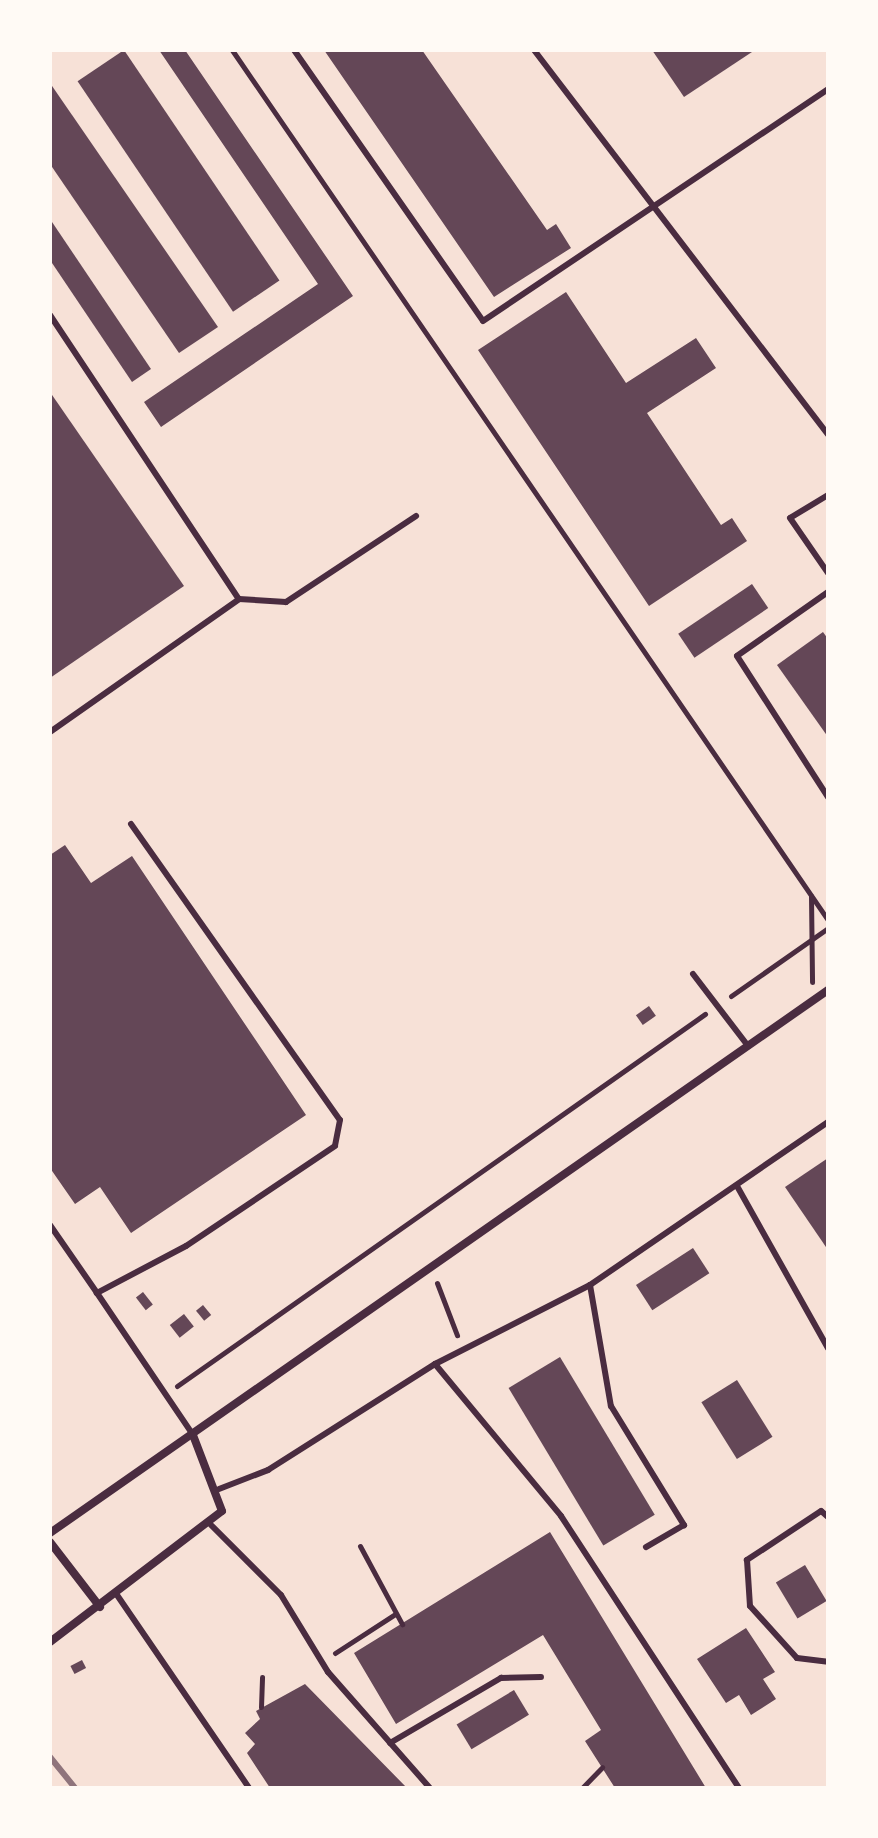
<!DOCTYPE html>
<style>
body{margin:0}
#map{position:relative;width:878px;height:1838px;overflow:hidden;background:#f7e1d7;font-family:"PT Sans Narrow",sans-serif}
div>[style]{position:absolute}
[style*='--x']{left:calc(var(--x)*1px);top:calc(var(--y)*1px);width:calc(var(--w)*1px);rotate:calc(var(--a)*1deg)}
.building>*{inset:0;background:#644757;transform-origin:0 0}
.path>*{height:5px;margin:-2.5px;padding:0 2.5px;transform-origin:2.5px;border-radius:2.5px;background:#4a2c40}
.service>*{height:6px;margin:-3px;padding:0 3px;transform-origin:3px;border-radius:3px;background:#4a2c40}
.minor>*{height:8px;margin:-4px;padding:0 4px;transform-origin:4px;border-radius:4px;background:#4a2c40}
.rail>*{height:6px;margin:-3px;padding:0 3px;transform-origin:3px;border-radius:3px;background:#8f747c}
span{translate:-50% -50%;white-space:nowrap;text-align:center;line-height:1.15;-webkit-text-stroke:6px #fffaf5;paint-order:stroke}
.frame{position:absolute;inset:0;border:52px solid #fffaf5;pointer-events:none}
</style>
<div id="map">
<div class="building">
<div style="left:124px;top:50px;width:278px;height:56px;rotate:56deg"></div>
<div style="clip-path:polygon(159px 50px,185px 50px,353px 296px,161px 427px,144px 402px,318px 284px)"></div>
<div style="clip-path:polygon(324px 50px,422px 50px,547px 230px,556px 224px,571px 248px,494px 297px)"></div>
<div style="clip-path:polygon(652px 50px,755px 50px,684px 97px)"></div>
<div style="clip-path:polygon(50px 83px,218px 327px,179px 353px,50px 164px)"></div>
<div style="clip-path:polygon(50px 219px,151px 369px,132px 382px,50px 260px)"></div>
<div style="clip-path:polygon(566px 292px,626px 383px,696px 338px,716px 368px,647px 413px,721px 525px,732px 518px,747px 541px,649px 606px,478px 350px)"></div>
<div style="clip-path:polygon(50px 392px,184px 586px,50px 678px)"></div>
<div style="left:752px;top:584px;width:29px;height:89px;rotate:56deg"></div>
<div style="clip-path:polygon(823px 632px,828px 639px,828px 737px,777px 665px)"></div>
<div style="clip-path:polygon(65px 845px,91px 883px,132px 856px,306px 1115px,131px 1233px,100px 1187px,75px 1204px,50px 1168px,50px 855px)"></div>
<div style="left:649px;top:1006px;width:12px;height:16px;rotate:55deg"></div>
<div style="clip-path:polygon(828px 1158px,828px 1250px,785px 1187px)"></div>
<div style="left:693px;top:1248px;width:30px;height:68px;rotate:57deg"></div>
<div style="left:143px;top:1292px;width:16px;height:9px;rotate:52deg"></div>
<div style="left:203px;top:1305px;width:13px;height:9px;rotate:51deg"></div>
<div style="left:184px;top:1314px;width:16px;height:18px;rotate:52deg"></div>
<div style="left:560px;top:1357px;width:184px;height:60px;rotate:59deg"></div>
<div style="left:737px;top:1380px;width:67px;height:42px;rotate:58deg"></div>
<div style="clip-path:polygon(550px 1532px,706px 1788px,615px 1788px,585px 1741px,601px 1730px,543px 1635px,396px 1724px,354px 1653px)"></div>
<div style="left:805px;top:1565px;width:42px;height:34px;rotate:59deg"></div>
<div style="clip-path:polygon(746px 1628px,775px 1672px,763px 1679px,776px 1699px,751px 1715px,739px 1695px,726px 1703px,697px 1659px)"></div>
<div style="left:82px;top:1660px;width:9px;height:13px;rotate:63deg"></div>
<div style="clip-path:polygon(305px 1684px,407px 1788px,270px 1788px,247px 1753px,255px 1744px,245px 1733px,260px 1719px,256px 1711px)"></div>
<div style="left:514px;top:1690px;width:29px;height:67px;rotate:59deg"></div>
</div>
<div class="path">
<div style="--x:232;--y:50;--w:1055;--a:55.59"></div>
<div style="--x:811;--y:896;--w:86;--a:89.3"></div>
<div style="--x:731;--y:996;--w:118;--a:-35"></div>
<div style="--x:437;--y:1283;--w:56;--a:69"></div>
<div style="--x:177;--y:1386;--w:646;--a:-35.17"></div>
<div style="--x:360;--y:1546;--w:89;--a:61.7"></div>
<div style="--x:335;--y:1653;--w:72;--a:-33"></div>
<div style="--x:261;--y:1707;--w:30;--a:-88"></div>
<div style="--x:582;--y:1788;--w:29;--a:-46"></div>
</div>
<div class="service">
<div style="--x:294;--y:50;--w:330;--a:55.1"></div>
<div style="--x:483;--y:321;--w:416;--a:-33.9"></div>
<div style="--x:534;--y:50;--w:484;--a:52.6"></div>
<div style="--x:50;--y:315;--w:341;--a:56.4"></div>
<div style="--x:828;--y:495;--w:44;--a:148.8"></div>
<div style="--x:790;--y:518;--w:67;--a:55.4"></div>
<div style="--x:828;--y:592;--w:111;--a:144.9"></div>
<div style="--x:737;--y:656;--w:168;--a:57.2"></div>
<div style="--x:50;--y:732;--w:231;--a:-35.1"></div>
<div style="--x:239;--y:599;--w:47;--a:3.7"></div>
<div style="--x:286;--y:602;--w:156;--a:-33.5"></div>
<div style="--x:131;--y:824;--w:362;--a:54.8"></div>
<div style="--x:340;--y:1120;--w:26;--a:101"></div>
<div style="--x:335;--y:1146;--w:179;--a:146.1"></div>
<div style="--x:186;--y:1246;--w:101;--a:152.2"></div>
<div style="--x:97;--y:1293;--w:171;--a:55.9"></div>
<div style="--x:693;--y:974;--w:91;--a:52.6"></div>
<div style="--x:737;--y:1186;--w:186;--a:60.7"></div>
<div style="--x:50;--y:1225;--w:83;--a:55.3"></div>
<div style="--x:590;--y:1285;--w:123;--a:80.2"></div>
<div style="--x:611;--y:1406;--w:140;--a:58.5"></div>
<div style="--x:684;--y:1525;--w:44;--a:149.9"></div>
<div style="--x:435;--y:1364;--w:197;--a:50.3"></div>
<div style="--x:561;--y:1516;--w:325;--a:56.8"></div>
<div style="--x:219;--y:1489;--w:53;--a:-21.2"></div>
<div style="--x:268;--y:1470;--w:198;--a:-32.4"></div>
<div style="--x:435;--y:1364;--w:174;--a:-27"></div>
<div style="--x:590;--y:1285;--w:288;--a:-34.4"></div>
<div style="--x:828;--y:1517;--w:9;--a:-139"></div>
<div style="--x:821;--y:1511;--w:89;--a:146.5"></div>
<div style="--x:747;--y:1560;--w:46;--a:86.3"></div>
<div style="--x:750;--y:1606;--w:70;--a:47.9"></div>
<div style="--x:797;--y:1658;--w:31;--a:7"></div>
<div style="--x:211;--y:1525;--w:99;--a:45"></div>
<div style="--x:281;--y:1595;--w:90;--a:58.6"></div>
<div style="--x:328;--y:1672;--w:154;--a:48.7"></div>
<div style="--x:117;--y:1595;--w:234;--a:55.6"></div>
<div style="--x:390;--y:1743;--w:129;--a:-30.4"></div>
<div style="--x:501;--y:1678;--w:40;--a:-1.4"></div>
</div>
<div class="minor">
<div style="--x:50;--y:1533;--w:949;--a:-34.91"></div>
<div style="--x:50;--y:1542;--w:82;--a:52.4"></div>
<div style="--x:50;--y:1642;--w:216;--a:-37.3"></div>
<div style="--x:222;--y:1511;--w:81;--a:-110.9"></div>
</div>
<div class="rail">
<div style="--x:50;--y:1757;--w:40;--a:51"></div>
</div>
<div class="frame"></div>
</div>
